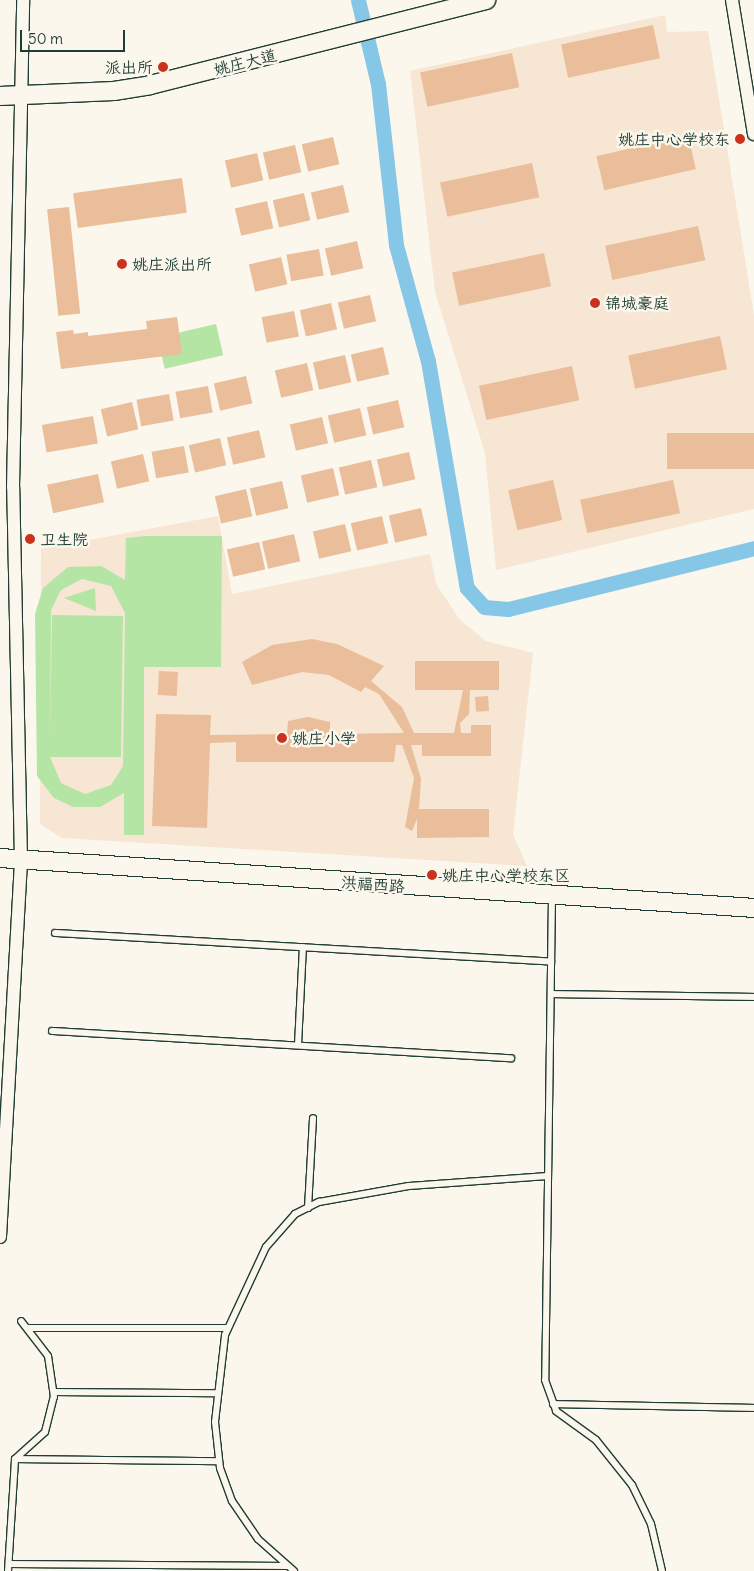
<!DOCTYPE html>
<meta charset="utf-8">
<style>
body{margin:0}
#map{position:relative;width:754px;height:1571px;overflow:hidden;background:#fbf7ec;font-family:Delius,"LXGW WenKai TC",sans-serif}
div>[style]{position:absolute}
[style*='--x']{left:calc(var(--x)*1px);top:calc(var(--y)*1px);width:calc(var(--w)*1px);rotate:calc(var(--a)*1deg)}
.built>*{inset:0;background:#f6e6d3}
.green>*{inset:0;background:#b5e5a5;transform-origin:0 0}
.canal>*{height:15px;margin:-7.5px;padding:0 7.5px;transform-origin:7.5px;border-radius:7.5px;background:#86c6e6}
.building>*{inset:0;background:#eabe9a;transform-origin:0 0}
.roads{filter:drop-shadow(1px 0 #1f3d34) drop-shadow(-1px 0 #1f3d34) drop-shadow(0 1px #1f3d34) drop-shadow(0 -1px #1f3d34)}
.lane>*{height:6px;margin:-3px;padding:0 3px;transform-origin:3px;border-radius:3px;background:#fbf7ec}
.street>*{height:12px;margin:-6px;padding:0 6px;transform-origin:6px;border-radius:6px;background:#fbf7ec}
.secondary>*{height:18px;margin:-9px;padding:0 9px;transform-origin:9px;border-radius:9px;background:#fbf7ec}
.dots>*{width:14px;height:14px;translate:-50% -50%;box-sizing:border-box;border:2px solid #fbf7ec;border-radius:50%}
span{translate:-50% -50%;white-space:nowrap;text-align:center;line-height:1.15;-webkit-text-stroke:5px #fbf7ec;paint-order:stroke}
.street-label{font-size:16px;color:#1f3d34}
.poi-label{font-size:16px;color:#1f3d34}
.right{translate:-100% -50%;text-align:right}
.left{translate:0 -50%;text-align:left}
.scale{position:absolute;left:20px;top:30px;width:105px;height:22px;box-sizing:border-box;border:2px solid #1f3d34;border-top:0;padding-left:6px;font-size:15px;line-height:18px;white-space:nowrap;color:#1f3d34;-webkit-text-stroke:4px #fbf7ec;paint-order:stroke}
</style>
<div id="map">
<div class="built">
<div style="clip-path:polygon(665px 15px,667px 32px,708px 31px,754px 315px,754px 509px,496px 570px,485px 453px,435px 292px,410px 71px)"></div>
<div style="clip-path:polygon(218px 516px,232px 594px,430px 554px,436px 584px,460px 620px,486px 641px,533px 653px,513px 834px,527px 866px,62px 838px,40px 824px,41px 549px)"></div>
</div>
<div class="green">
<div style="left:216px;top:324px;width:32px;height:60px;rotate:77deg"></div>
<div style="clip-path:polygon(evenodd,145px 536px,222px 536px,221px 667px,144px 667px,144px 835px,124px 835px,124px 793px,100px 807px,73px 807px,54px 798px,37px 776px,35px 614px,43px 588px,68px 567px,101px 566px,125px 580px,126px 538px,145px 536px,82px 579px,111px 586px,125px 613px,123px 766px,111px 785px,85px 794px,61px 783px,50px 757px,121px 757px,123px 616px,52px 615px,50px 738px,51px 610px,61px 590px,82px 579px)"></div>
<div style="clip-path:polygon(95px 588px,96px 611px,64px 598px)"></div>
</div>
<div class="canal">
<div style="--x:358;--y:0;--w:86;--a:76.6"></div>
<div style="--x:378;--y:84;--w:162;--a:83.6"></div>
<div style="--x:396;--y:245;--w:120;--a:74.6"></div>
<div style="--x:428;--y:361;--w:230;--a:80.3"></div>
<div style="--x:467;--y:588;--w:25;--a:48"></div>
<div style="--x:484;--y:607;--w:24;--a:5"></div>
<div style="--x:508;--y:609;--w:253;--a:-13.9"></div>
</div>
<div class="building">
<div style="left:653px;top:25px;width:34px;height:94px;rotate:78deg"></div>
<div style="left:512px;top:53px;width:35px;height:94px;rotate:78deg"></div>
<div style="left:688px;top:135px;width:35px;height:94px;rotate:77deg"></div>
<div style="left:333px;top:137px;width:28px;height:32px;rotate:77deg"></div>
<div style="left:295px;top:145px;width:28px;height:33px;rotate:77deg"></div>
<div style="left:257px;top:153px;width:28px;height:33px;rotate:77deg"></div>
<div style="left:532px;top:163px;width:35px;height:94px;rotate:78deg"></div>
<div style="left:182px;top:178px;width:35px;height:110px;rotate:82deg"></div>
<div style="left:343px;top:185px;width:28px;height:33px;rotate:77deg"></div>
<div style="left:304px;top:193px;width:28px;height:32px;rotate:77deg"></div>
<div style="left:267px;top:201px;width:28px;height:33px;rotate:77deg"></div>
<div style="left:69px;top:207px;width:107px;height:22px;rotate:84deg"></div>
<div style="left:698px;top:226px;width:35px;height:95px;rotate:78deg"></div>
<div style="left:357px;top:241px;width:28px;height:33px;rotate:77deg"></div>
<div style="left:319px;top:249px;width:27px;height:33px;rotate:80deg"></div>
<div style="left:544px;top:253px;width:34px;height:94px;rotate:78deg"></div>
<div style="left:281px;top:257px;width:28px;height:33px;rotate:77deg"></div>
<div style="left:370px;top:295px;width:27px;height:33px;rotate:77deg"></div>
<div style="left:331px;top:303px;width:27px;height:32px;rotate:77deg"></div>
<div style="left:294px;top:311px;width:26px;height:33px;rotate:79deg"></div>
<div style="clip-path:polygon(177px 317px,182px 354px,61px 369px,56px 332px,73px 330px,74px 334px,88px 332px,88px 336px,147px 329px,146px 321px)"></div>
<div style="left:720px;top:336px;width:34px;height:94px;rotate:78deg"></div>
<div style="left:383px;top:347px;width:28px;height:33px;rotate:77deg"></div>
<div style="left:345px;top:355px;width:28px;height:33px;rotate:77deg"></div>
<div style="left:307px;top:363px;width:28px;height:33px;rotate:77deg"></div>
<div style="left:572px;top:366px;width:35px;height:95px;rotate:78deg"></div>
<div style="left:246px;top:376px;width:28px;height:33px;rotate:77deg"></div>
<div style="left:208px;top:386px;width:27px;height:33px;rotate:80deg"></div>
<div style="left:169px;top:394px;width:27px;height:33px;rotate:80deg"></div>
<div style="left:398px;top:400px;width:28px;height:32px;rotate:77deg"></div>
<div style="left:132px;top:402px;width:28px;height:32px;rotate:77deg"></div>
<div style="left:360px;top:408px;width:28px;height:33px;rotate:77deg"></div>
<div style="left:93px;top:416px;width:28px;height:52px;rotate:80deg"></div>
<div style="left:322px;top:417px;width:27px;height:33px;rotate:77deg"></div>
<div style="left:259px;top:430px;width:28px;height:33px;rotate:77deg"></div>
<div style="left:754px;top:433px;width:36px;height:87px;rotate:90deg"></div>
<div style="left:220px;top:438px;width:28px;height:32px;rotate:77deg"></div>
<div style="left:184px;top:446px;width:27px;height:33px;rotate:80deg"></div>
<div style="left:409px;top:452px;width:28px;height:33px;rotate:77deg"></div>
<div style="left:143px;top:454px;width:28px;height:33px;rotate:77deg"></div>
<div style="left:371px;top:460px;width:28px;height:33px;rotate:77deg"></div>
<div style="left:333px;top:468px;width:28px;height:33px;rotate:77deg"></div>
<div style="left:98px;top:474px;width:29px;height:52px;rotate:78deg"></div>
<div style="left:553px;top:480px;width:41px;height:46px;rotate:77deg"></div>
<div style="left:673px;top:480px;width:34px;height:95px;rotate:78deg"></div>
<div style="left:282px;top:481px;width:28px;height:33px;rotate:77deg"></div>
<div style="left:246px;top:489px;width:28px;height:32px;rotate:77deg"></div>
<div style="left:421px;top:508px;width:28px;height:33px;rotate:77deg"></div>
<div style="left:382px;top:516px;width:28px;height:32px;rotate:77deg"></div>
<div style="left:345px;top:524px;width:28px;height:33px;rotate:77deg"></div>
<div style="left:294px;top:534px;width:28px;height:33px;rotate:77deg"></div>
<div style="left:259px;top:542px;width:28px;height:33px;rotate:77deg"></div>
<div style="clip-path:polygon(312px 639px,337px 644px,384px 666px,371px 681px,402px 707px,414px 733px,454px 733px,463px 690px,415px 690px,415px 661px,499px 661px,499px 690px,470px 690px,469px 714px,460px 723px,461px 733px,471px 733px,471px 725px,491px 725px,491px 756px,422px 756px,422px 745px,411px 745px,421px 779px,419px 809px,489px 809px,489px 837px,417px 838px,417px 819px,412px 831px,405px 827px,414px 778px,402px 745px,396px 745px,394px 762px,236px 762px,236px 742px,210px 743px,207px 828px,152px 826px,156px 714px,211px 715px,210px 735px,287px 734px,288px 721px,308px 717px,330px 722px,330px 734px,404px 733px,379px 694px,365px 687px,361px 692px,329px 675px,302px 672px,252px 685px,242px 662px,272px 645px)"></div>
<div style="left:159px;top:671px;width:19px;height:24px;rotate:3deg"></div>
<div style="left:488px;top:696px;width:15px;height:13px;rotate:86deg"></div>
</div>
<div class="roads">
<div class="lane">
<div style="--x:552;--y:896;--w:484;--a:90.8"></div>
<div style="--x:545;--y:1380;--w:33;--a:70"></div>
<div style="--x:556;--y:1411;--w:49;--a:35.9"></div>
<div style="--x:596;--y:1440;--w:58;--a:51.3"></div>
<div style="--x:632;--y:1485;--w:43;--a:64"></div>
<div style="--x:651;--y:1524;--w:48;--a:76.8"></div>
<div style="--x:55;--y:933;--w:497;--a:3.3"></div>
<div style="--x:551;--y:994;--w:203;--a:0.8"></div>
<div style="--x:52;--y:1031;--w:460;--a:3.4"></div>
<div style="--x:298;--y:1045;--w:98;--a:-87.1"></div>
<div style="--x:308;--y:1208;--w:90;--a:-86.8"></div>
<div style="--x:28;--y:1328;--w:200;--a:0"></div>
<div style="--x:54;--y:1392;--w:162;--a:0.4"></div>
<div style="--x:553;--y:1404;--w:201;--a:1.1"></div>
<div style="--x:15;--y:1459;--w:204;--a:0.6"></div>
<div style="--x:9;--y:1564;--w:279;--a:0.4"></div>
<div style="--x:8;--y:1571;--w:112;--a:-86.4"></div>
<div style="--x:15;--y:1459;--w:40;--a:-42"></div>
<div style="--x:45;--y:1432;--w:36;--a:-76"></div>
<div style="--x:54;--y:1397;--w:41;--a:-98.3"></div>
<div style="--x:48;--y:1356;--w:44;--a:-127.6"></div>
<div style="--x:294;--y:1571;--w:48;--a:-138.4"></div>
<div style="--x:258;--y:1539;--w:46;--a:-124.4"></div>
<div style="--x:232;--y:1501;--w:35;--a:-110"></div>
<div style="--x:220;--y:1468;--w:46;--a:-96.2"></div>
<div style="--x:215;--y:1422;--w:88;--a:-83.4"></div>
<div style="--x:225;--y:1335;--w:97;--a:-65"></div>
<div style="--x:266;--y:1247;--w:44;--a:-48.7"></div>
<div style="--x:295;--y:1214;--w:27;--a:-27"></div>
<div style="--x:319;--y:1202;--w:91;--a:-10.1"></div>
<div style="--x:409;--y:1186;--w:139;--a:-4.1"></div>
</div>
<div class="street">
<div style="--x:732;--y:0;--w:136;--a:80.7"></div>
<div style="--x:0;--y:1237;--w:378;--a:-86.8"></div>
<div style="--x:21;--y:860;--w:373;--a:-91.2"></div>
<div style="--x:13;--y:487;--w:487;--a:-88.8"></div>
</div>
<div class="secondary">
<div style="--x:0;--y:96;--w:114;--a:-2.5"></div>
<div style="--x:114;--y:91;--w:36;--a:-9"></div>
<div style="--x:150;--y:85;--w:347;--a:-14.2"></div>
<div style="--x:0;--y:858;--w:756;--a:3.79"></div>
</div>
</div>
<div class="dots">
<div style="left:163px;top:67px;background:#c8321e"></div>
<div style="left:740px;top:139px;background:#c8321e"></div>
<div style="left:122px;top:264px;background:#c8321e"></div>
<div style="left:595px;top:303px;background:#c8321e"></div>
<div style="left:30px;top:539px;background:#c8321e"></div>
<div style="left:282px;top:738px;background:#c8321e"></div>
<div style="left:432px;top:875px;background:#c8321e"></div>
</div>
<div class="street-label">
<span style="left:245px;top:62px;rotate:-14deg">姚庄大道</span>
<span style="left:373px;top:884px;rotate:4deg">洪福西路</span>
</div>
<div class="poi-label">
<span class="right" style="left:153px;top:67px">派出所</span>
<span class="right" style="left:730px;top:139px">姚庄中心学校东</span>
<span class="left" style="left:132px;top:264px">姚庄派出所</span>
<span class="left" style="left:605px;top:303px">锦城豪庭</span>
<span class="left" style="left:40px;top:539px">卫生院</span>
<span class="left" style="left:292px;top:738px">姚庄小学</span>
<span class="left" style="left:442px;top:875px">姚庄中心学校东区</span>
</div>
<div class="scale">50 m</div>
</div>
